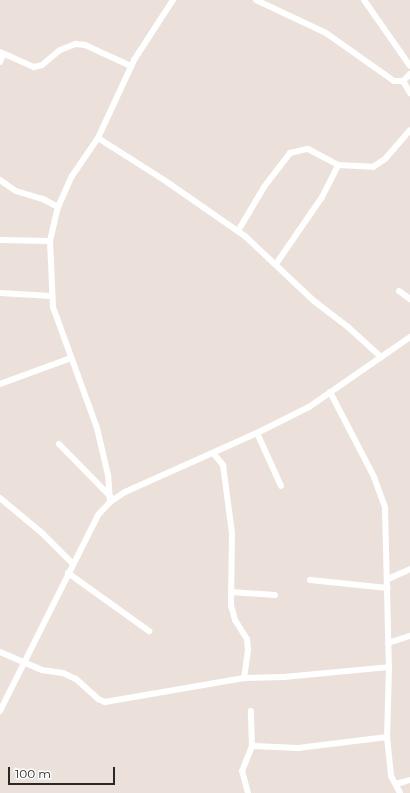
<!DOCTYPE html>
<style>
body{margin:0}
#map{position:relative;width:410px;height:793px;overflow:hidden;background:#ebe1da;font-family:Montserrat,sans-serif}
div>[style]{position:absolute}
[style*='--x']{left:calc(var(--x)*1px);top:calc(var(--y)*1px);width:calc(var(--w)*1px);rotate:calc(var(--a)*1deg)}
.street>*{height:6px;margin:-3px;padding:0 3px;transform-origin:3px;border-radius:3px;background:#fff}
span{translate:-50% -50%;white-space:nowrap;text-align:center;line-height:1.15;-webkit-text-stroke:4px #fff;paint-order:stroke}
.scale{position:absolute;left:8px;top:767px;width:107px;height:18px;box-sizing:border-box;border:2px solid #282828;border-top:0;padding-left:5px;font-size:12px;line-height:14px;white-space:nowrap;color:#282828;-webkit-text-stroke:3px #fff;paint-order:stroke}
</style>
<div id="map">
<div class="street">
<div style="--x:256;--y:0;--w:77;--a:25.2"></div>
<div style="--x:326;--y:33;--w:83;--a:35.2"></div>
<div style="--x:394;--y:81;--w:9;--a:0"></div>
<div style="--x:403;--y:81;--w:10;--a:-45"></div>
<div style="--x:364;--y:0;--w:80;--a:55.1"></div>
<div style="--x:0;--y:52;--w:37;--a:24"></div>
<div style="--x:34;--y:67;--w:8;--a:-14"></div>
<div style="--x:42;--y:65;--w:23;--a:-40"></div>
<div style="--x:60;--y:50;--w:17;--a:-21"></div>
<div style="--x:76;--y:44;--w:9;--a:6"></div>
<div style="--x:85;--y:45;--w:51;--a:24.5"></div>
<div style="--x:0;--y:62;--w:9;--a:-69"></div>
<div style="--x:403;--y:81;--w:14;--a:60"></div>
<div style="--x:98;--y:138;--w:82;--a:32.5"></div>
<div style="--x:167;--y:182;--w:96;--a:34.8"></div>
<div style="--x:246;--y:237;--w:93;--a:43.3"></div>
<div style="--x:314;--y:301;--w:43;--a:37.4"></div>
<div style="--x:348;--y:327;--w:45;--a:42.3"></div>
<div style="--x:0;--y:180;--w:19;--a:35"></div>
<div style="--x:16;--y:191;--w:28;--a:17"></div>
<div style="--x:43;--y:199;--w:17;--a:28"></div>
<div style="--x:238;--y:231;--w:51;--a:-59.4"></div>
<div style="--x:264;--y:187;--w:43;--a:-52.6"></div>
<div style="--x:290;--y:153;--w:18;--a:-13"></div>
<div style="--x:308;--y:149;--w:34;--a:28"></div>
<div style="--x:338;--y:165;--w:35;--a:3"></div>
<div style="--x:373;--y:167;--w:14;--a:-34"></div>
<div style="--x:385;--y:159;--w:38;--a:-49"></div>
<div style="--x:0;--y:240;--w:50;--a:1.1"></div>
<div style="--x:276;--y:264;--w:81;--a:-55.5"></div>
<div style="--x:322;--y:197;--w:36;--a:-63"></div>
<div style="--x:399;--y:291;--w:14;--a:36"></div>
<div style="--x:0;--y:293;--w:51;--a:3.4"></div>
<div style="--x:0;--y:384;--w:76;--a:-20.1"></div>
<div style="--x:330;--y:392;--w:96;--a:62.6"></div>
<div style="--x:374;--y:477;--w:33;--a:70"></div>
<div style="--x:385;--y:508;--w:159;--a:88.6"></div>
<div style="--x:389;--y:667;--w:70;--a:91.6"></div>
<div style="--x:387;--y:737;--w:39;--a:84"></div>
<div style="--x:391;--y:776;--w:19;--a:62"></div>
<div style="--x:257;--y:433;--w:58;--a:65.6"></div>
<div style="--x:59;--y:444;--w:73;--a:45.6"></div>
<div style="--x:213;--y:453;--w:16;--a:50"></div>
<div style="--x:223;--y:465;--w:69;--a:82.5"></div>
<div style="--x:232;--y:533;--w:72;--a:90.8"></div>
<div style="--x:231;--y:605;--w:16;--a:75"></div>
<div style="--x:235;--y:620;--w:22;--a:58"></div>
<div style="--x:247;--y:639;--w:11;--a:85"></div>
<div style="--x:248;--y:650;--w:28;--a:98"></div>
<div style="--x:0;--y:498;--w:56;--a:39.9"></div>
<div style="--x:43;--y:534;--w:42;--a:45"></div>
<div style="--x:110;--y:502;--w:27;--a:-94"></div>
<div style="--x:108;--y:475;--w:48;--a:-103.2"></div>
<div style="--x:97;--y:428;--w:129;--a:-110"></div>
<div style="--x:53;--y:307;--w:66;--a:-92.6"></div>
<div style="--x:50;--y:241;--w:35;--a:-77"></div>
<div style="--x:58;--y:207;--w:34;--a:-66"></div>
<div style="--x:72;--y:176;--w:46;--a:-55.6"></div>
<div style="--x:98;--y:138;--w:86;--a:-65.2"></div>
<div style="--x:134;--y:60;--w:72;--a:-57"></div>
<div style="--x:68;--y:573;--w:100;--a:35.6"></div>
<div style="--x:388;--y:579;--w:24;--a:-24"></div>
<div style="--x:310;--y:580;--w:78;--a:5.9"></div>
<div style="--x:231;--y:592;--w:44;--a:3.9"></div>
<div style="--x:388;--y:643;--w:23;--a:-18"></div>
<div style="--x:0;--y:652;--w:46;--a:23.2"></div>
<div style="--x:42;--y:670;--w:21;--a:8"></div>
<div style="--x:63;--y:673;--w:14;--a:25"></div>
<div style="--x:76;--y:679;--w:30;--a:42"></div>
<div style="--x:98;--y:699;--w:8;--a:23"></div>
<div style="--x:105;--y:702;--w:141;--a:-9.8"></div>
<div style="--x:244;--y:678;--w:40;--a:-1.4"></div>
<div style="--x:284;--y:677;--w:105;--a:-5.4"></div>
<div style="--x:0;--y:711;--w:219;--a:-63.4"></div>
<div style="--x:98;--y:515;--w:18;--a:-47"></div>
<div style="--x:110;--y:502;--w:18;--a:-34"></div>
<div style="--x:125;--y:492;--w:145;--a:-24.1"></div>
<div style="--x:257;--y:433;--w:58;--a:-26.6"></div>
<div style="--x:309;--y:407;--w:123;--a:-34.7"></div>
<div style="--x:252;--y:746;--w:46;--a:2.5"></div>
<div style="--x:298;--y:748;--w:90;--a:-7"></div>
<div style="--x:396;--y:784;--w:15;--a:-16"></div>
<div style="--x:248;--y:793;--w:23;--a:-105"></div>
<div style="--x:242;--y:771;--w:27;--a:-68"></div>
<div style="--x:252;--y:746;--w:35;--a:-92"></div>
</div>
<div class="scale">100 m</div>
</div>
